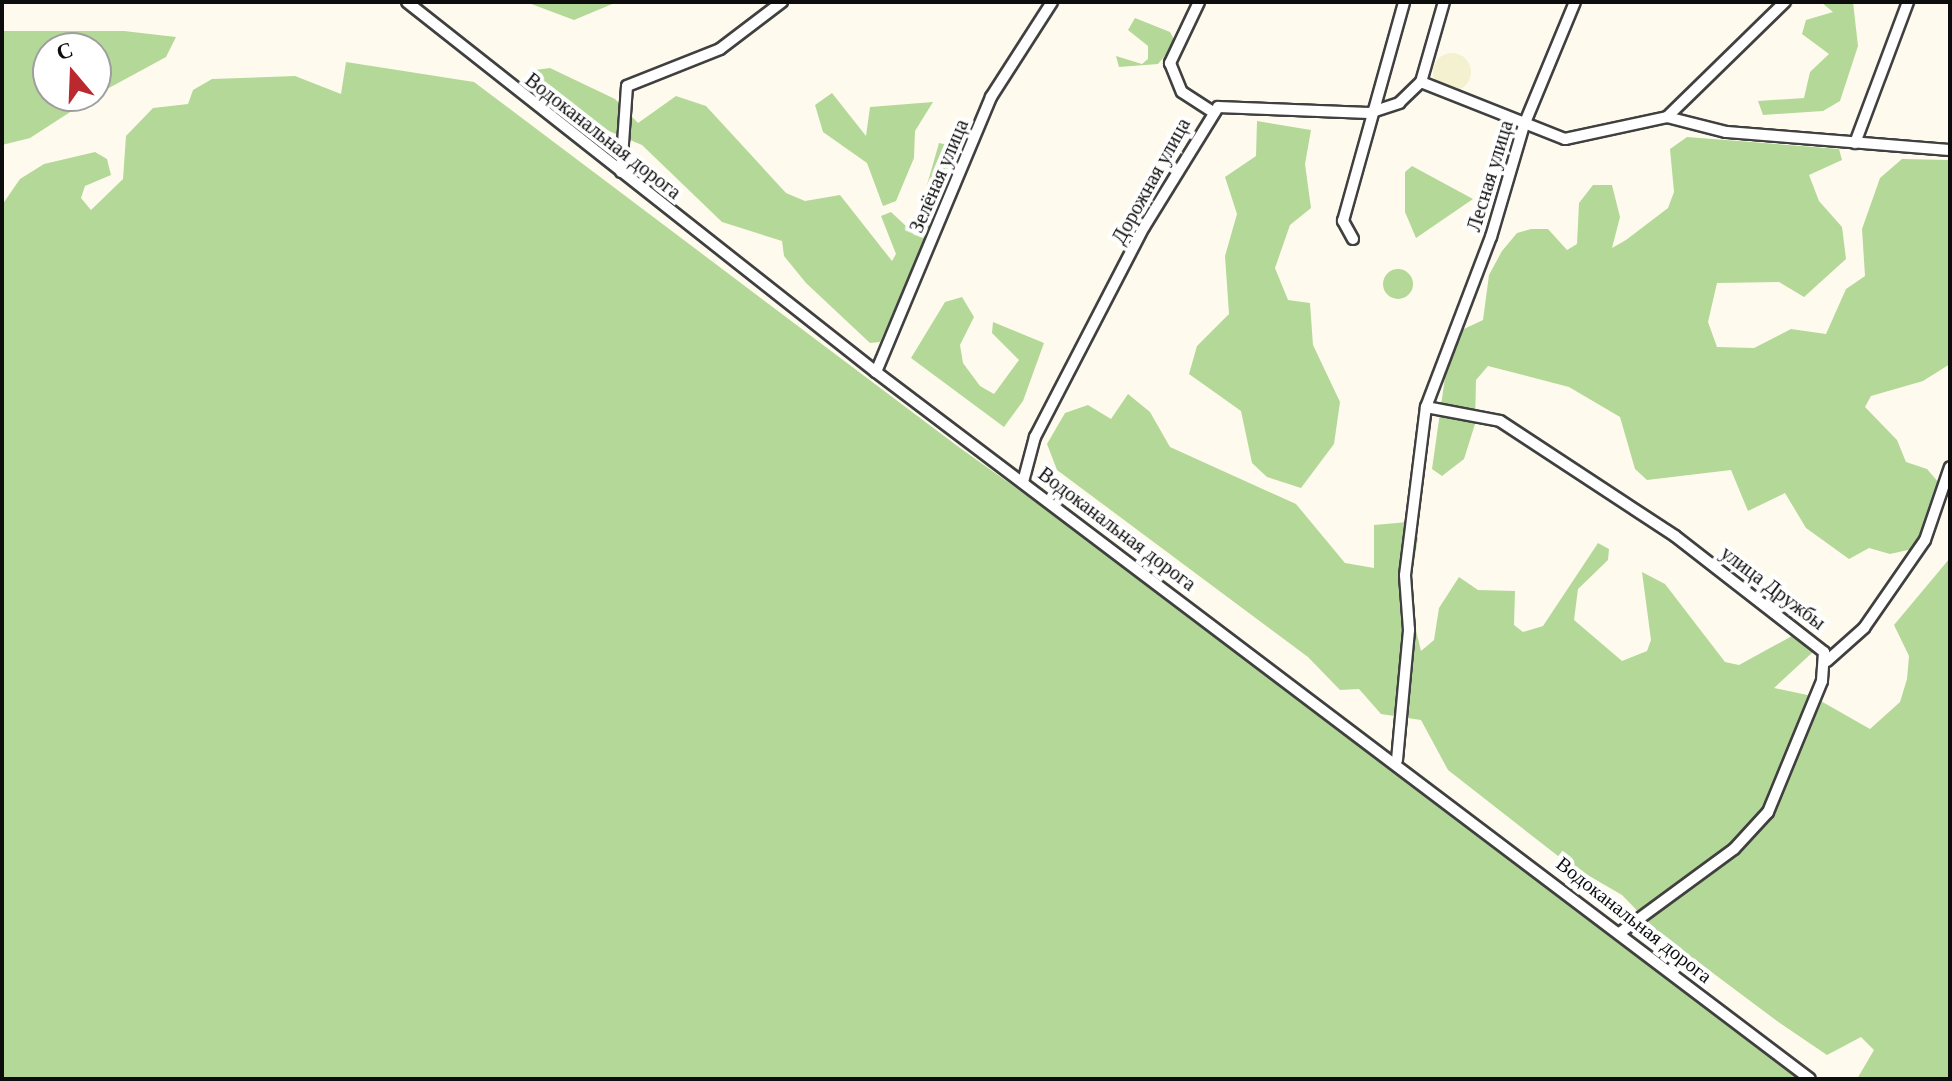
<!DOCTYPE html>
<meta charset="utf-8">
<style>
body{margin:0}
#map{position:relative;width:1952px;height:1081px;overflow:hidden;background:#fefbee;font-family:Georgia,serif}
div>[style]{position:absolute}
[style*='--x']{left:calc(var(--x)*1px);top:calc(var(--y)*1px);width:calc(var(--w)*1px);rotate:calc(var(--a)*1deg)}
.farmland>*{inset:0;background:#f3f1cf}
.round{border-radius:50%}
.forest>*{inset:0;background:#b4d898}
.roads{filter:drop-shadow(2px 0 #404040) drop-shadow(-2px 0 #404040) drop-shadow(0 2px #404040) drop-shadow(0 -2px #404040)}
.street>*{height:10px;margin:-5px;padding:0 5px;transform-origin:5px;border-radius:5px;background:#fff}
span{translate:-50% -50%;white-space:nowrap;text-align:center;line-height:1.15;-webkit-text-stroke:8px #fff;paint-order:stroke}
.street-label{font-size:20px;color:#0d0d0d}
.frame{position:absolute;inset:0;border:4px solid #0d0d0d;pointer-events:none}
.north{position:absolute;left:32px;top:32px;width:80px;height:80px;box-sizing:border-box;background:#fff;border:2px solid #9e9e9e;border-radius:50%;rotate:341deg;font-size:22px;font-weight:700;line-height:32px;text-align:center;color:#0d0d0d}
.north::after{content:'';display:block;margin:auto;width:28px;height:36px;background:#b9292e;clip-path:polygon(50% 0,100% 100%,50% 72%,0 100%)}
</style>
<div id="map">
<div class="farmland">
<div class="round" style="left:1433px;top:53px;width:38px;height:38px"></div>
</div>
<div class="forest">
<div style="clip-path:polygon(526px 2px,617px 2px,574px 20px)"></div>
<div style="clip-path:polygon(1821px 2px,1853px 2px,1858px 46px,1840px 101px,1823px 111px,1763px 115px,1758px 101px,1804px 98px,1810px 72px,1829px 54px,1802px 34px,1806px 20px,1833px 12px)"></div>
<div style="clip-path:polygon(1135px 18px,1170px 32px,1176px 43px,1158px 64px,1119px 67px,1116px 56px,1142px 64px,1148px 59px,1148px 46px,1128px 30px)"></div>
<div style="clip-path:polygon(2px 31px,124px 31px,176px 37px,166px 57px,96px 95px,96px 48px,48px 48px,48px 96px,95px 96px,30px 138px,2px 145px)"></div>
<div style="clip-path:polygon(346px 62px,474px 82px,960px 448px,1246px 652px,1798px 1079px,2px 1079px,2px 205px,20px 179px,44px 164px,95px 152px,107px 159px,111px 175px,85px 186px,81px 198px,91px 210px,123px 179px,126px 136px,153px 108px,188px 104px,193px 90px,212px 79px,295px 76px,341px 94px)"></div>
<div style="clip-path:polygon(550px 68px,615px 99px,638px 123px,676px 96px,706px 106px,786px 193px,805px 201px,840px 195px,892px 261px,896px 254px,881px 216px,891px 212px,907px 227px,921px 206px,939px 143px,953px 146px,952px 179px,880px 342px,870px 343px,806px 283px,784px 256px,782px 241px,722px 222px,642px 145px,590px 123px,539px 85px,535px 70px)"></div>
<div style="clip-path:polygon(832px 93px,866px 136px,870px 107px,933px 102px,915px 131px,914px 158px,896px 201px,883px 206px,867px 163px,823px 132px,815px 105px)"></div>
<div style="clip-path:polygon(1257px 121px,1311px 130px,1305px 164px,1311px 208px,1290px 225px,1275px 268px,1288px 300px,1310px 303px,1313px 345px,1340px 402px,1334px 444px,1301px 488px,1267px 477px,1252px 463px,1241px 411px,1189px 374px,1197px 346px,1229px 314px,1225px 256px,1237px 214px,1225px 177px,1256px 156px)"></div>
<div style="clip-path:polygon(1687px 137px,1839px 149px,1842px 160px,1809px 175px,1819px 201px,1842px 227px,1846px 259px,1804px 297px,1779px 282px,1717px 283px,1708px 322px,1717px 347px,1754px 348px,1791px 329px,1826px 334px,1846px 289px,1865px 276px,1862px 229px,1880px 178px,1902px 159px,1950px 160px,1950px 364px,1923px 381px,1871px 396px,1865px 407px,1897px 440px,1906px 462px,1927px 469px,1939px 483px,1917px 548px,1890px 554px,1869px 548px,1849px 559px,1806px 528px,1785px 493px,1748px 511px,1731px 470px,1647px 480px,1635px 469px,1620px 417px,1569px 387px,1488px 366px,1476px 380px,1475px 424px,1464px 459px,1442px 476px,1432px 469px,1451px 335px,1483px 320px,1489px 275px,1502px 251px,1517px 233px,1531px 229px,1548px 229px,1567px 250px,1577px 244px,1579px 203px,1593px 185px,1612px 185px,1620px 217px,1612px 248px,1626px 240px,1668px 208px,1674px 192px,1670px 149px)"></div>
<div style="clip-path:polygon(1412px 166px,1473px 199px,1416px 238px,1405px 212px,1405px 172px)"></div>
<div class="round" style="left:1383px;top:269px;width:30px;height:30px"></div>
<div style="clip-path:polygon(962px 297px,974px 317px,960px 345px,963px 363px,980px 386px,994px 394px,1019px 360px,992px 333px,993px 322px,1044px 343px,1023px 401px,1004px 427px,911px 358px,945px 302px)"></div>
<div style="clip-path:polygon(1128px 394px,1150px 412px,1170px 447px,1296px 504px,1345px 563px,1374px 568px,1374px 525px,1408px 522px,1418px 538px,1408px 597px,1421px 651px,1434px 640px,1439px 608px,1459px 577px,1478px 590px,1515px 591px,1514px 625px,1523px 632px,1543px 626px,1598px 543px,1609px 549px,1608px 560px,1578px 589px,1574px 620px,1622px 661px,1647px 651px,1651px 640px,1642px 572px,1665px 584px,1725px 662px,1739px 665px,1792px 636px,1810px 640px,1814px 651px,1774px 688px,1812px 696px,1870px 729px,1900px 702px,1907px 679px,1909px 656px,1894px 625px,1950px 558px,1950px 1079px,1857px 1079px,1874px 1050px,1861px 1037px,1827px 1055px,1777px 1021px,1658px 932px,1622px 895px,1567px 863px,1448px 770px,1421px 720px,1381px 714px,1359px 689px,1340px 690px,1308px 657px,1057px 470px,1047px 444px,1065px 413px,1088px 405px,1111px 419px)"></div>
</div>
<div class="roads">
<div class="street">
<div style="--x:407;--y:2;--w:597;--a:38.27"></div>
<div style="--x:876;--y:372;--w:1171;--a:37.12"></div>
<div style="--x:1199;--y:2;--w:68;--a:115.4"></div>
<div style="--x:1170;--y:63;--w:31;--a:68"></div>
<div style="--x:1182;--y:92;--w:35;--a:33"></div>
<div style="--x:1421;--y:82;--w:83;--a:-74"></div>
<div style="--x:1667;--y:117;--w:165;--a:-44.3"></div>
<div style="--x:1855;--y:143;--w:151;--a:-69.4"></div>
<div style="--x:621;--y:172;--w:86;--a:-86"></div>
<div style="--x:627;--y:86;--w:100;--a:-21.7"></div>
<div style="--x:720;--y:49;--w:78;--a:-37.2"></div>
<div style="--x:1353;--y:239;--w:21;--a:-119"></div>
<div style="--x:1343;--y:221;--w:227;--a:-74.4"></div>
<div style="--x:876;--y:372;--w:298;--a:-67.3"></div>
<div style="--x:991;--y:97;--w:113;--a:-57.3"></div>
<div style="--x:1426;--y:407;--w:75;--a:10.7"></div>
<div style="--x:1500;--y:421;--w:209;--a:33.3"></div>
<div style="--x:1675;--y:536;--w:189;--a:37.9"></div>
<div style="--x:1824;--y:652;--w:29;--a:94"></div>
<div style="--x:1822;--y:681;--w:142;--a:112.4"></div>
<div style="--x:1768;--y:812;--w:50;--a:132.6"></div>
<div style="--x:1734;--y:849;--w:140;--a:143.7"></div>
<div style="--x:1023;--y:482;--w:47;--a:-75.1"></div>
<div style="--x:1035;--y:437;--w:237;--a:-62.6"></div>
<div style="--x:1144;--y:227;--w:141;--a:-58.3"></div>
<div style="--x:1218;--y:107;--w:151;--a:2.3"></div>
<div style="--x:1369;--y:113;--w:32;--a:-18"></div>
<div style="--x:1399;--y:103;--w:30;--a:-44"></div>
<div style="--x:1421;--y:82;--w:155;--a:21.6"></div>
<div style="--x:1565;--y:139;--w:104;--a:-12.2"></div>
<div style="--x:1667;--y:117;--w:61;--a:14.3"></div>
<div style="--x:1726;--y:132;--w:225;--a:4.6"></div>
<div style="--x:1827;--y:661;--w:50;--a:-41.7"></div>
<div style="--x:1864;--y:628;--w:107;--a:-55.3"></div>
<div style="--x:1925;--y:540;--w:77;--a:-71.1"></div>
<div style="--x:1397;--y:760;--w:131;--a:-84.7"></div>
<div style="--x:1409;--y:630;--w:55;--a:-94.2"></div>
<div style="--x:1405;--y:575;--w:169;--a:-82.9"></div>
<div style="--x:1426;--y:407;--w:182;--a:-69.1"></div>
<div style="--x:1491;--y:237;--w:117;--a:-73.6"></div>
<div style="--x:1524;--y:125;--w:133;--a:-67.5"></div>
</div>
</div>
<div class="street-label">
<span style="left:603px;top:136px;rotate:38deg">Водоканальная дорога</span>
<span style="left:939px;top:176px;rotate:-67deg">Зелёная улица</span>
<span style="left:1490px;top:176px;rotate:-73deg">Лесная улица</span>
<span style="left:1151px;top:181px;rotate:-61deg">Дорожная улица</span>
<span style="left:1117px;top:529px;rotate:37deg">Водоканальная дорога</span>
<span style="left:1773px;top:588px;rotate:37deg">улица Дружбы</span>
<span style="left:1634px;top:920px;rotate:38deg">Водоканальная дорога</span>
</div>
<div class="frame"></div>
<div class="north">С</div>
</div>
